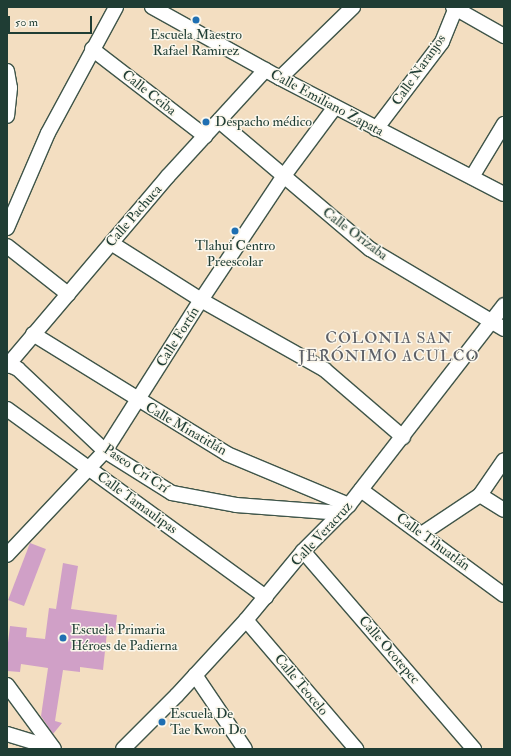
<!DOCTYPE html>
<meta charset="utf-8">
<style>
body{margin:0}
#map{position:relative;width:511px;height:756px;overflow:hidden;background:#f3dec1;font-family:"IM FELL Double Pica",serif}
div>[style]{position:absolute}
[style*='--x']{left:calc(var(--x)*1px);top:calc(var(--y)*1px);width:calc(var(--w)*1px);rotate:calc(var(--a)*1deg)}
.building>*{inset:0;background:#d0a0c7;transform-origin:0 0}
.roads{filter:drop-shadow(1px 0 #3f5549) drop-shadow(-1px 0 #3f5549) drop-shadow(0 1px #3f5549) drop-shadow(0 -1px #3f5549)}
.minor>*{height:14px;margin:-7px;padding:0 7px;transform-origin:7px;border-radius:7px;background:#fff}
.dots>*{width:11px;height:11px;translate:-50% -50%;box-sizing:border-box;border:2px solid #fbf7ec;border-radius:50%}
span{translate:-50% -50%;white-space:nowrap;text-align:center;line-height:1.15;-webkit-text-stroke:3px #fbf7ec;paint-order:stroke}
.poi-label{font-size:14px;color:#1f3d34}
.left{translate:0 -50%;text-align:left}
.street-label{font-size:14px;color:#1f3d34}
.quarter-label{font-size:16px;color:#5d6067;letter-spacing:1px}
.frame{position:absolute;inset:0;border:8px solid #1f3d34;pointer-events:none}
.scale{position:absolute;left:8px;top:16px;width:84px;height:18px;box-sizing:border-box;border:2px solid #1f3d34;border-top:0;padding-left:5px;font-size:12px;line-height:14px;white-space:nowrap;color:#1f3d34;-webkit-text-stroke:3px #fbf7ec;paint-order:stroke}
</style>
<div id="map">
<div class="building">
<div style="left:30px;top:543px;width:17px;height:61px;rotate:21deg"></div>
<div style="clip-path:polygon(63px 563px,78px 566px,71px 609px,117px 615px,115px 633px,107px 632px,103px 670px,80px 667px,80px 672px,63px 670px,55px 721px,62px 723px,53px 734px,41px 716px,48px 668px,21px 664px,20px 672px,7px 671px,7px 651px,10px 626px,27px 628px,26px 637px,45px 639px,49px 608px,56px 609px)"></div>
</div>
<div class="roads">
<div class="minor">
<div style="--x:152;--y:7;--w:146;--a:29"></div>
<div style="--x:280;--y:78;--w:252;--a:27.4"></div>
<div style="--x:453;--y:7;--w:59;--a:29.6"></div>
<div style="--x:92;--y:49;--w:143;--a:37.6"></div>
<div style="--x:7;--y:71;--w:17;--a:80"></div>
<div style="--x:10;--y:88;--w:28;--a:96"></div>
<div style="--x:280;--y:78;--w:102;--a:-44.2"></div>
<div style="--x:219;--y:121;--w:198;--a:40.3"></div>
<div style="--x:370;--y:249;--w:156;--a:30.8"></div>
<div style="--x:376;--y:129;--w:109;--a:-52.8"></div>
<div style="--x:442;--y:42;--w:38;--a:-68"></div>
<div style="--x:472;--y:177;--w:62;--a:-58.9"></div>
<div style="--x:7;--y:228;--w:103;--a:-66.7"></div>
<div style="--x:48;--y:133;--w:143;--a:-61.6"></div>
<div style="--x:111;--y:243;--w:107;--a:32.3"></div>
<div style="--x:201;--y:300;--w:142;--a:29.4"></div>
<div style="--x:325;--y:370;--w:103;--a:40.7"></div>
<div style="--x:7;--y:246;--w:78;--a:38.2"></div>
<div style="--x:33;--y:334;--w:228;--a:31.7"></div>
<div style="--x:227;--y:454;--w:132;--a:22.7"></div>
<div style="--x:7;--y:364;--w:12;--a:24"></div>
<div style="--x:18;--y:369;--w:120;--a:43.3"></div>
<div style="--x:105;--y:451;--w:79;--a:32.1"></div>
<div style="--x:172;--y:493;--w:65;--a:10.6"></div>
<div style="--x:236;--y:505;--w:106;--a:4.3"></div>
<div style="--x:7;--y:366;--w:249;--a:-49.7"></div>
<div style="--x:168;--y:176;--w:144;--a:-47.5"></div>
<div style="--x:7;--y:409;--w:320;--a:36"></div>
<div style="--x:361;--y:490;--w:177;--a:36.3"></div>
<div style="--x:480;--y:495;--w:28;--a:32"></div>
<div style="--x:423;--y:533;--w:69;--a:-33.7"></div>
<div style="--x:480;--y:495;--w:42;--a:-55.6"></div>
<div style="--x:303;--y:551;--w:262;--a:49.2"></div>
<div style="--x:7;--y:555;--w:143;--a:-46.7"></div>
<div style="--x:105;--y:451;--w:179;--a:-57.6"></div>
<div style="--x:201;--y:300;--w:148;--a:-56.3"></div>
<div style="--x:283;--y:177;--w:87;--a:-53.4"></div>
<div style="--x:246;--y:620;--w:170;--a:49.5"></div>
<div style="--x:195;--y:675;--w:89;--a:56"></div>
<div style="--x:7;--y:685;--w:79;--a:53.7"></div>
<div style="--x:7;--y:734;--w:48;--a:16.9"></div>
<div style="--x:123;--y:749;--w:76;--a:-45"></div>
<div style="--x:177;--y:695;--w:102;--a:-47.4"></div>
<div style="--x:246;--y:620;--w:89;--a:-50.4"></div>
<div style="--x:303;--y:551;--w:65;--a:-45"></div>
<div style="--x:349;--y:505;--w:253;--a:-52.2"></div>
</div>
</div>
<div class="dots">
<div style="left:196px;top:20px;background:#1f6fb2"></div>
<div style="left:206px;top:122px;background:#1f6fb2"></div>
<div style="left:235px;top:231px;background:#1f6fb2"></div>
<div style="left:63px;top:638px;background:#1f6fb2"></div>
<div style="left:162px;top:722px;background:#1f6fb2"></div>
</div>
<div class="poi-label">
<span style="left:196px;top:43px">Escuela Maestro<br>Rafael Ramirez</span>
<span class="left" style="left:215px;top:122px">Despacho médico</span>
<span style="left:235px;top:254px">Tlahui Centro<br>Preescolar</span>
<span class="left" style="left:71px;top:638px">Escuela Primaria<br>Héroes de Padierna</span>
<span class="left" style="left:170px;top:722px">Escuela De<br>Tae Kwon Do</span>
</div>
<div class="street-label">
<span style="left:419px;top:70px;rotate:-55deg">Calle Naranjos</span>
<span style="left:149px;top:93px;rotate:38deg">Calle Ceiba</span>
<span style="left:327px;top:103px;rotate:28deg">Calle Emiliano Zapata</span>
<span style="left:134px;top:216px;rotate:-49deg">Calle Pachuca</span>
<span style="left:355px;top:234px;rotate:37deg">Calle Orizaba</span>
<span style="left:178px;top:337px;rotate:-58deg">Calle Fortín</span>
<span style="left:186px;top:429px;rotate:30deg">Calle Minatitlán</span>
<span style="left:136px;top:469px;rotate:34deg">Paseo Cri Crí</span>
<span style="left:137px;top:503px;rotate:36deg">Calle Tamaulipas</span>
<span style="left:322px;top:534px;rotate:-47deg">Calle Veracruz</span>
<span style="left:433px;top:542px;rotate:36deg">Calle Tihuatlán</span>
<span style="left:389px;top:650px;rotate:49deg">Calle Ocotepec</span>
<span style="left:301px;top:685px;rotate:50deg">Calle Teocelo</span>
</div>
<div class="quarter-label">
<span style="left:389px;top:347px">COLONIA SAN<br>JERÓNIMO ACULCO</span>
</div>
<div class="frame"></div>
<div class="scale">50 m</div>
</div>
